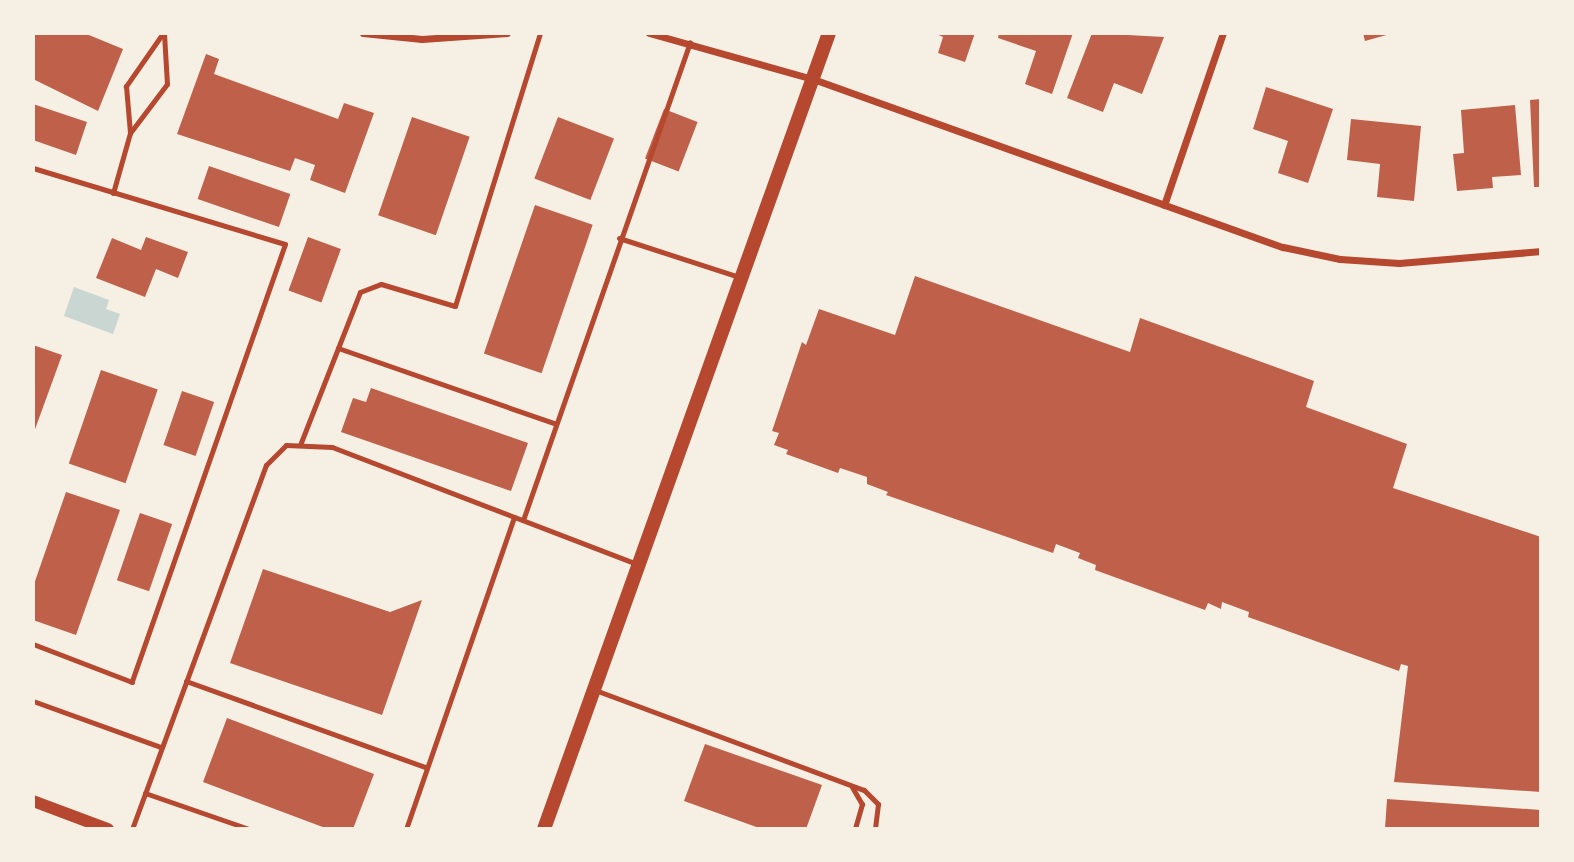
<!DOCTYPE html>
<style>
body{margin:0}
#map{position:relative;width:1574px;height:862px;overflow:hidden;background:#f6efe4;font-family:"Open Sans",sans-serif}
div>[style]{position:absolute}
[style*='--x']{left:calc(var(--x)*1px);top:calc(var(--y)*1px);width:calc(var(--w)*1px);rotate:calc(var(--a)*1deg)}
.water>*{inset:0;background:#c9d6d2}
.building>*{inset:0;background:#bf614a;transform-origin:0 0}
.service>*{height:5px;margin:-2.5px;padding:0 2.5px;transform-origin:2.5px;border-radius:2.5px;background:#b5482f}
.minor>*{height:7px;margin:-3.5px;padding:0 3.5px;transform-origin:3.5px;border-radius:3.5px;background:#b5482f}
.tertiary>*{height:12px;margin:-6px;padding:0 6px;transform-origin:6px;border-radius:6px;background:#b5482f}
.secondary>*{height:14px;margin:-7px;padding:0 7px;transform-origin:7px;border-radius:7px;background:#b5482f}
span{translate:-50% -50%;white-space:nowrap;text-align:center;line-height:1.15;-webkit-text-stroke:6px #f6efe4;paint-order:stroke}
.frame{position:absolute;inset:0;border:35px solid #f6efe4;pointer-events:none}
</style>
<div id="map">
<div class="water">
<div style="clip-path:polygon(74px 287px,109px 300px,106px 309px,120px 314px,113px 334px,64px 316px)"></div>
</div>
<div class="building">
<div style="clip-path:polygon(33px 33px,84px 33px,123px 49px,98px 111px,33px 79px)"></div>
<div style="clip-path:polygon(934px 33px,975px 33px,965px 62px,938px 53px,943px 37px)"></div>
<div style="clip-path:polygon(999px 33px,1073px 33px,1052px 94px,1025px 84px,1036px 51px,998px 38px)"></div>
<div style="clip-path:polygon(1092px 33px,1164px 37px,1142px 94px,1114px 83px,1103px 112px,1067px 98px)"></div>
<div style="clip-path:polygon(1363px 33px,1390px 33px,1390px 34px,1365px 41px)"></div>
<div style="clip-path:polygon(206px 54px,219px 59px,214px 74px,338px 119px,344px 103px,374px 113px,345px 193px,310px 180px,315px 165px,295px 158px,290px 171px,177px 134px)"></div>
<div style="clip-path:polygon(1266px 87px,1333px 109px,1308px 183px,1278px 173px,1288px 141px,1253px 129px)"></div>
<div style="clip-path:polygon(1541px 99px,1541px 187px,1534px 187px,1530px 100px)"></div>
<div style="clip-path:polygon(33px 104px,87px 122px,76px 155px,33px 140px)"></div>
<div style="clip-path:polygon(1515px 105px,1521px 175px,1492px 177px,1493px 188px,1457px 191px,1453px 154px,1464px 153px,1461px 110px)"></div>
<div style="left:664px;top:109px;width:36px;height:53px;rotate:21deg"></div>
<div style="left:412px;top:117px;width:61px;height:104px;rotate:19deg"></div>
<div style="left:558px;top:117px;width:60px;height:66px;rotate:21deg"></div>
<div style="clip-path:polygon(1351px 119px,1421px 126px,1414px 201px,1377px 197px,1380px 164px,1347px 160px)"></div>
<div style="left:209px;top:166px;width:86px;height:35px;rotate:19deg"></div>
<div style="left:535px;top:205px;width:61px;height:157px;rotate:19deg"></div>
<div style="clip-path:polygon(146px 237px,188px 252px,178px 278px,156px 269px,145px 297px,96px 278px,112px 238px,141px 250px)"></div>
<div style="left:308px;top:237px;width:35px;height:57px;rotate:20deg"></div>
<div style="clip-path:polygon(915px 276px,1130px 352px,1140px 318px,1314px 381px,1306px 407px,1407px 444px,1393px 488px,1541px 537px,1541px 792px,1394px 782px,1408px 666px,1401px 664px,1399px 671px,1248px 617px,1249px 612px,1222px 602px,1221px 609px,1208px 603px,1205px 610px,1095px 570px,1096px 565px,1078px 558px,1080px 553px,1056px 544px,1053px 553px,886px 495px,888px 492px,867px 484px,867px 477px,840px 468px,838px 473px,786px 454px,788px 450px,774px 445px,779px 433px,772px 431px,802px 342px,806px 345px,819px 309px,895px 335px)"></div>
<div style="clip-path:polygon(33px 345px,62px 355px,34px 432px,33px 432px)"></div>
<div style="left:101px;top:370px;width:60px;height:99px;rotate:19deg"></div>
<div style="clip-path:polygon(371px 388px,528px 443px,511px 491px,341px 432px,353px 398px,366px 402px)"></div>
<div style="left:182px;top:391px;width:34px;height:57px;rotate:19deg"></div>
<div style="clip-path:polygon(66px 492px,120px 510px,76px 635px,33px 620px,33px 587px)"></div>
<div style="left:140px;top:513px;width:34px;height:71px;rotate:19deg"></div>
<div style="clip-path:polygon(263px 569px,390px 612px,422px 600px,382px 715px,230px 663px)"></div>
<div style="clip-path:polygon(227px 718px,374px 774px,353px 829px,328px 829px,203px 782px)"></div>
<div style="clip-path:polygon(705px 744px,822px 785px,806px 829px,762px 829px,684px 801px)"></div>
<div style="clip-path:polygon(1387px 799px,1541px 810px,1541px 829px,1385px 829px)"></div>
</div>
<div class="service">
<div style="--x:163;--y:33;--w:65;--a:124.9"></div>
<div style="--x:126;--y:86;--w:47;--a:85.1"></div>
<div style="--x:130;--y:133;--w:61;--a:-52.9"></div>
<div style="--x:167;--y:84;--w:51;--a:-93.4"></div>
<div style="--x:33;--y:168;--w:263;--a:16.8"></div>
<div style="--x:285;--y:244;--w:464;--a:109.3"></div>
<div style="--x:132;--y:682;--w:106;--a:-159"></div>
<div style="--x:113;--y:193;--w:62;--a:-74.2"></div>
<div style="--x:619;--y:238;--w:126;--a:18"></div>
<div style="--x:338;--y:348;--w:231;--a:19.2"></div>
<div style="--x:300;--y:445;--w:164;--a:-68.6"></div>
<div style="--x:360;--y:292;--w:22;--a:-21"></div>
<div style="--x:381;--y:284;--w:77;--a:16.6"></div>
<div style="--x:455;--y:306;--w:286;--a:-72.7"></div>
<div style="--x:523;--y:520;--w:506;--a:-70.74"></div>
<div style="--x:186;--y:681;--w:256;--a:19.8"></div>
<div style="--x:595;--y:690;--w:287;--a:20.4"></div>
<div style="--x:864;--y:790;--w:20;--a:45"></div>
<div style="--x:878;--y:804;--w:25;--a:97"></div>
<div style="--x:33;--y:701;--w:136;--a:19.8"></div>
<div style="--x:852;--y:787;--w:20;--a:60"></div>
<div style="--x:862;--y:804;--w:26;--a:106"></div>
<div style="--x:145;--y:793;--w:110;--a:19.1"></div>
<div style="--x:132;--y:829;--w:388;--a:-69.8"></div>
<div style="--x:266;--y:465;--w:28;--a:-45"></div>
<div style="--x:286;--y:445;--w:46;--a:2.5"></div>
<div style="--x:332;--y:447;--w:329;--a:21"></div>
<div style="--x:406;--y:829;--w:330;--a:-70.9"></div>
</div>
<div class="minor">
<div style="--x:363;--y:33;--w:59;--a:5.8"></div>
<div style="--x:422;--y:39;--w:85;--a:-4"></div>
<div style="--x:649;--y:33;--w:170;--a:15.7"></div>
<div style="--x:813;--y:79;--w:499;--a:19.7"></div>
<div style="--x:1283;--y:247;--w:58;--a:11.9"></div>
<div style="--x:1340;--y:259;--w:59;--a:3.9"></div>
<div style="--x:1399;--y:263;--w:143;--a:-4.8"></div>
<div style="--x:1164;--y:205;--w:182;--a:-71.1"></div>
</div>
<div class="tertiary">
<div style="--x:33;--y:801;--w:80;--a:20.5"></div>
</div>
<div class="secondary">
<div style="--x:544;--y:829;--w:845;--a:-70.3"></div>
</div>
<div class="frame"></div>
</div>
